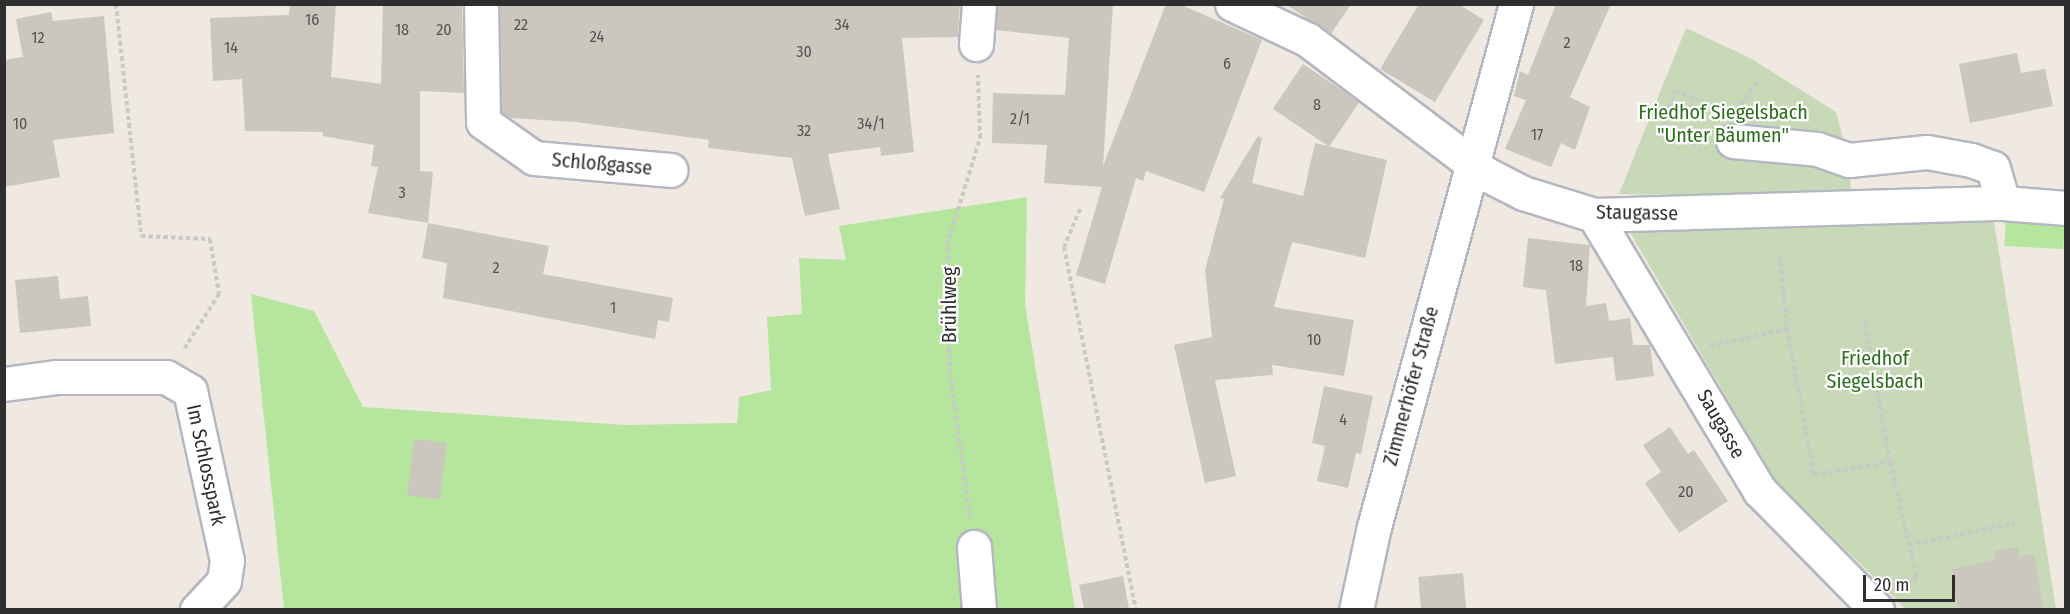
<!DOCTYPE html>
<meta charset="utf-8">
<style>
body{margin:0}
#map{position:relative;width:2070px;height:614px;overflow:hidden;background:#efe9e1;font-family:"Fira Sans Condensed",sans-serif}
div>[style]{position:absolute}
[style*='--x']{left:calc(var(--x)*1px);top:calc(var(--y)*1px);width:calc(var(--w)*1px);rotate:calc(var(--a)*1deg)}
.green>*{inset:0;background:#b6e59e;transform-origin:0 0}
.cemetery>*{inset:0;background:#c8d9b8}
.building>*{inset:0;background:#cbc7bf;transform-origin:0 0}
.path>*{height:4px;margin-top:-2px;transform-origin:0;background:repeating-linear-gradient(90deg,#c9c9c9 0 4.5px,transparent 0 7.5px)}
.roads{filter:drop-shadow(2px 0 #b4b7c1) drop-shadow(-2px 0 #b4b7c1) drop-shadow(0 2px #b4b7c1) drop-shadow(0 -2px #b4b7c1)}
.minor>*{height:33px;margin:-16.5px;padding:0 16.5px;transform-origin:16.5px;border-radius:16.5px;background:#fff}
span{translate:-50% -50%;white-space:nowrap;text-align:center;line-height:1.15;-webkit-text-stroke:4.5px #fff;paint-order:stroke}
.number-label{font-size:16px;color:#555452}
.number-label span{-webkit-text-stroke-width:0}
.park-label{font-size:20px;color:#2c6e1b}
.street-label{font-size:20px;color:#2e2e2e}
.frame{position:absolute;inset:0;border:6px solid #2e2e2e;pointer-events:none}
.scale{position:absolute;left:1863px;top:575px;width:92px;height:27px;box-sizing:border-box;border:3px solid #2e2e2e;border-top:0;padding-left:8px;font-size:18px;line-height:21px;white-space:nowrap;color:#2e2e2e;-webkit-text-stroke:4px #fff;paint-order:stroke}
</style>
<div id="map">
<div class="green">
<div style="clip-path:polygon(1027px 197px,1025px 304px,1075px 609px,284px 609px,251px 294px,314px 311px,363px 407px,625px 425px,737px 423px,739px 397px,771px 390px,767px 317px,802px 314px,799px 258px,846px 260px,839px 226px)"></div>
<div style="left:2006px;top:217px;width:59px;height:29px;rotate:3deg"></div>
</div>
<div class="cemetery">
<div style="clip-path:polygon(1686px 28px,1750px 58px,1836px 112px,1849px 160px,1851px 197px,1619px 194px)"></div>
<div style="clip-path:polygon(1994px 222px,2056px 609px,1906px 609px,1775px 480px,1628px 229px)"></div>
</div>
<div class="building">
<div style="clip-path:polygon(290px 4px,336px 4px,331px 77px,381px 84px,383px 4px,462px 4px,464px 93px,420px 91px,420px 171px,433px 172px,428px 223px,368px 213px,378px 167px,371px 166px,374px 145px,323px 136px,323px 132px,245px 131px,242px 79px,213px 81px,210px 18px,289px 15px)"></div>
<div style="clip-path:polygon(500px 4px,960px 4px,958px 37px,902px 38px,914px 152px,881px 156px,880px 147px,828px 154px,840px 209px,805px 216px,792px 158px,708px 148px,709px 140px,576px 122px,510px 118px,502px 112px)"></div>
<div style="clip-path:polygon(1113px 4px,1103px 166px,1166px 4px,1179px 4px,1262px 40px,1204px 192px,1146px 171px,1143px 181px,1136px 178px,1105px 284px,1076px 275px,1102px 187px,1044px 183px,1047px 145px,992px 143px,993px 93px,1065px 95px,1069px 38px,996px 30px,998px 5px)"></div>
<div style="clip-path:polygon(1285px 4px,1351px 4px,1331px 34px)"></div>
<div style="clip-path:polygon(1419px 4px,1458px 4px,1484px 20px,1435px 102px,1380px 69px)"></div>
<div style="clip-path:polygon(1556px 4px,1611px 4px,1570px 97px,1590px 107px,1575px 150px,1561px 143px,1551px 167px,1505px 149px,1526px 100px,1514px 96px,1520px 71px,1528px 75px)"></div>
<div style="clip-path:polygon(51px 12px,53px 21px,104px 16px,114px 133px,53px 140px,60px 177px,4px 187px,4px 60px,23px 57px,16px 19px)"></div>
<div style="clip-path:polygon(2017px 53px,2021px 73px,2045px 69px,2053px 106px,1970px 123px,1959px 64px)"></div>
<div style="left:1303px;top:64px;width:68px;height:54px;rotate:34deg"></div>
<div style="clip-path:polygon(1258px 136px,1262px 138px,1252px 183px,1303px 196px,1315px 143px,1387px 160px,1365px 258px,1292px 242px,1274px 307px,1354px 320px,1344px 376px,1272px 365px,1273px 375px,1215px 380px,1236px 476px,1205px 483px,1174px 345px,1212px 337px,1205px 270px,1224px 199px,1220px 198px)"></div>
<div style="clip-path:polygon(428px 223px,549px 246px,543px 274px,673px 298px,669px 322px,658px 320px,655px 339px,443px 298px,447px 263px,422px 258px)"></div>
<div style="clip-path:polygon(1528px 238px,1590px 245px,1586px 306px,1606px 303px,1609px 321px,1630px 318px,1633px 345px,1650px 345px,1654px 376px,1616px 381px,1613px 357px,1555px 364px,1546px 290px,1523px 287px)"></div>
<div style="clip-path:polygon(58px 276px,60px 299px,88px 296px,91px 326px,20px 333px,15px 280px)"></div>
<div style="clip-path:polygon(1324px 386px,1373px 396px,1361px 454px,1356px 453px,1348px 488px,1317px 481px,1325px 446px,1312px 443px)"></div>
<div style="clip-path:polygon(1670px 427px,1688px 454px,1694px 450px,1728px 501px,1679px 533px,1645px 483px,1661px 472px,1643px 445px)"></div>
<div style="left:414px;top:439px;width:33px;height:57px;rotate:7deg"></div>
<div style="clip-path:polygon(2018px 547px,2019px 556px,2034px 554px,2043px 609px,1958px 609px,1952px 569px,1995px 560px,1994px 551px)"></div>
<div style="left:1463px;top:573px;width:36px;height:45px;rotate:85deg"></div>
<div style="clip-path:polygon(1123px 576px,1129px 609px,1084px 609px,1079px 585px)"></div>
</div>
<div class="path">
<div style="--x:116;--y:4;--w:233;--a:83.8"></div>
<div style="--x:141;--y:236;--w:69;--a:2.5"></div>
<div style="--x:210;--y:239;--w:56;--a:80.7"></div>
<div style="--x:219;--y:294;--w:67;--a:122.3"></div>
<div style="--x:1736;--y:110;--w:41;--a:-52"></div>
<div style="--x:1702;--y:152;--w:49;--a:-142.4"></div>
<div style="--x:1663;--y:122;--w:33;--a:-69"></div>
<div style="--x:1675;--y:91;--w:54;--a:20.4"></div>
<div style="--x:1080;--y:209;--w:41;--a:112.8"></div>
<div style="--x:1064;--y:247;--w:370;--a:78.8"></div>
<div style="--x:1780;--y:255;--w:74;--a:84.6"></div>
<div style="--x:1710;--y:346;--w:79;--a:-12.4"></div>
<div style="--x:1787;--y:329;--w:148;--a:79.5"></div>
<div style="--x:1814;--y:475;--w:77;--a:-9.7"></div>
<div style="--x:1890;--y:462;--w:150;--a:-100.3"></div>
<div style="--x:1890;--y:462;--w:118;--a:76.8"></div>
<div style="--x:1917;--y:577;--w:21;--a:151"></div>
<div style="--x:970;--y:517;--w:144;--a:-98"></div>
<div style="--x:950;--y:374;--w:84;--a:-92"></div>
<div style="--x:947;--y:290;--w:51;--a:-87.8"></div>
<div style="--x:949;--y:239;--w:106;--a:-72.9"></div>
<div style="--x:980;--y:138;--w:63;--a:-91.8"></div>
<div style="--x:1909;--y:545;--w:109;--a:-11.6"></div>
</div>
<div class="roads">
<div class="minor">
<div style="--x:481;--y:4;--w:118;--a:89"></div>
<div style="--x:483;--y:122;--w:62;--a:35.2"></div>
<div style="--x:534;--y:158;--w:137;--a:5"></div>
<div style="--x:1232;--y:4;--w:84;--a:25.3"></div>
<div style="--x:1308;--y:40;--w:223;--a:37"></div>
<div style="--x:1486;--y:174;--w:42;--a:27.2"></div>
<div style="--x:1523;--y:193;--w:74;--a:17.2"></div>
<div style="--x:1594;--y:215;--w:409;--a:-1.7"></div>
<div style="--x:2003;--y:203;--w:63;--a:4.5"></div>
<div style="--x:976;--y:44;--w:40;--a:-85.7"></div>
<div style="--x:1733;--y:141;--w:84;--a:5.4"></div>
<div style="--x:1817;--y:149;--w:34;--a:19"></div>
<div style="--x:1849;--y:160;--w:78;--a:-5.9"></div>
<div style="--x:1927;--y:152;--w:45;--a:10.3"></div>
<div style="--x:1971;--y:160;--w:23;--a:20"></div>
<div style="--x:1993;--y:168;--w:36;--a:74"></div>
<div style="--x:1594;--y:215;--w:322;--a:59"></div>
<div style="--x:1760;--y:491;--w:167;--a:45.5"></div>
<div style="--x:4;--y:384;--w:52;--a:-7.7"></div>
<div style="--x:56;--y:377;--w:110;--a:0"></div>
<div style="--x:166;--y:377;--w:28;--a:30"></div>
<div style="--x:190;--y:391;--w:174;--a:77.7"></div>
<div style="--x:227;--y:561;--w:20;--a:99"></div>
<div style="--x:224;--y:581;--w:40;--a:133"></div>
<div style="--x:974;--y:547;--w:63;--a:85.5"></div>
<div style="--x:1356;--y:610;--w:85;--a:-77.8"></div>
<div style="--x:1374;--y:527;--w:542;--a:-74.81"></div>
</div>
</div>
<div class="number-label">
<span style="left:312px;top:20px">16</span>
<span style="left:521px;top:25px">22</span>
<span style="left:842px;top:25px">34</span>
<span style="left:402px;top:30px">18</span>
<span style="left:444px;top:30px">20</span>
<span style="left:597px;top:37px">24</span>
<span style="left:38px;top:38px">12</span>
<span style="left:1567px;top:43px">2</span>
<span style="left:231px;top:48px">14</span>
<span style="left:804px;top:52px">30</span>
<span style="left:1227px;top:64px">6</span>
<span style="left:1317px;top:105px">8</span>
<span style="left:1020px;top:119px">2/1</span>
<span style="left:20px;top:124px">10</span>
<span style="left:871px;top:124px">34/1</span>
<span style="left:804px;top:131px">32</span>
<span style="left:1537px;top:135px">17</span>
<span style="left:402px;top:193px">3</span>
<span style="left:1576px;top:266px">18</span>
<span style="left:496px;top:268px">2</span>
<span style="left:613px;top:308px">1</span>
<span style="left:1314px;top:340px">10</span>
<span style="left:1343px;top:420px">4</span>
<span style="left:1686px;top:492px">20</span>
</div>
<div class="park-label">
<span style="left:1723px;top:124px">Friedhof Siegelsbach<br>"Unter Bäumen"</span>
<span style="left:1875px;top:370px">Friedhof<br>Siegelsbach</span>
</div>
<div class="street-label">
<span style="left:602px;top:164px;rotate:5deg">Schloßgasse</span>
<span style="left:1637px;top:213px;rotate:1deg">Staugasse</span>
<span style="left:949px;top:305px;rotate:-90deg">Brühlweg</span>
<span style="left:1411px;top:386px;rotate:-75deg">Zimmerhöfer Straße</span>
<span style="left:1721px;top:424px;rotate:60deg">Saugasse</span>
<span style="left:206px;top:465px;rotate:78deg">Im Schlosspark</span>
</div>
<div class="frame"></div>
<div class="scale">20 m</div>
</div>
